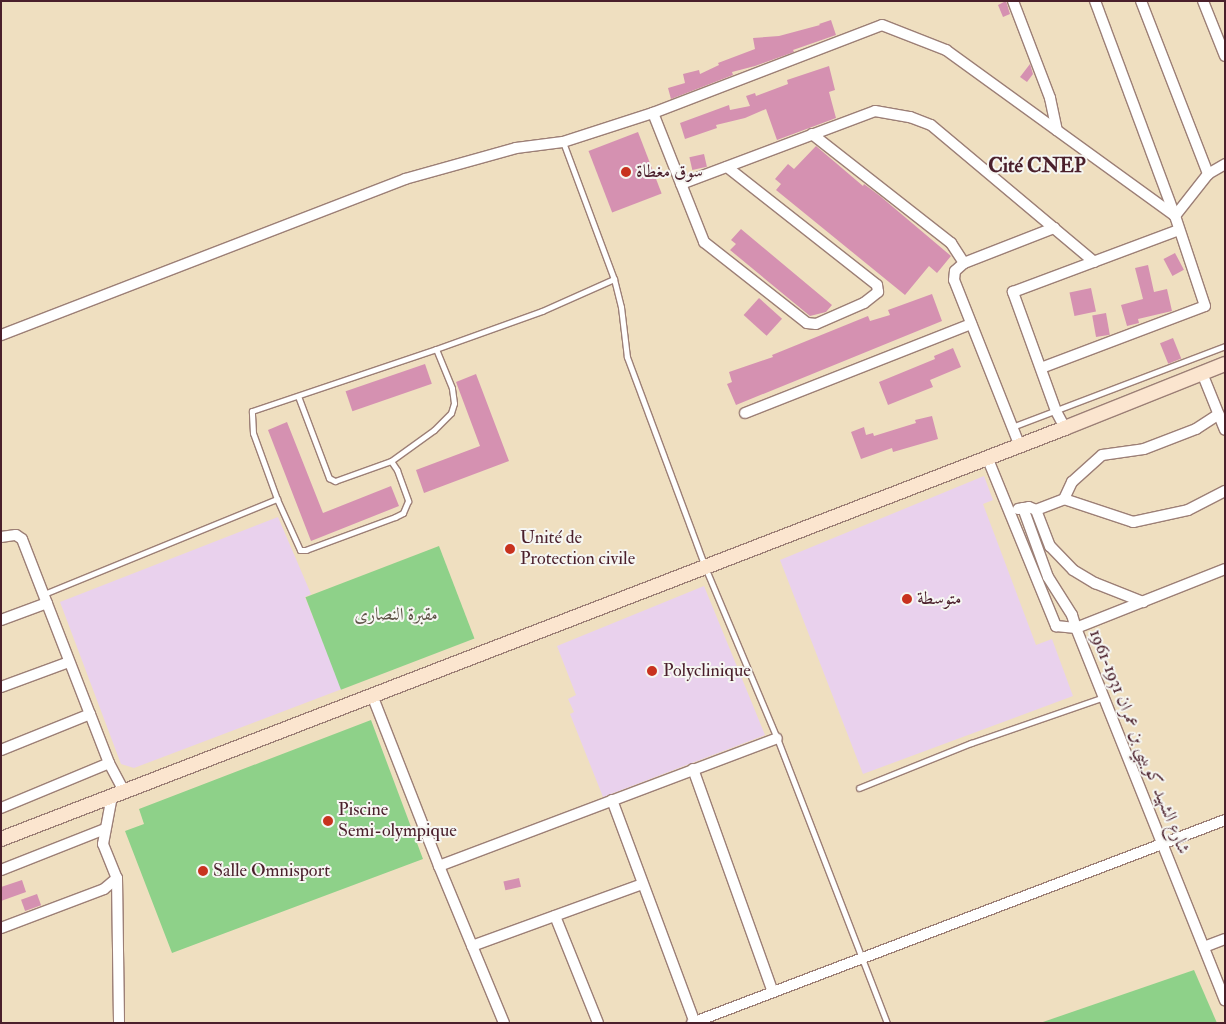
<!DOCTYPE html>
<meta charset="utf-8">
<style>
body{margin:0}
#map{position:relative;width:1226px;height:1024px;overflow:hidden;background:#efdfc0;font-family:"IM FELL Double Pica",Amiri,serif}
div>[style]{position:absolute}
[style*='--x']{left:calc(var(--x)*1px);top:calc(var(--y)*1px);width:calc(var(--w)*1px);rotate:calc(var(--a)*1deg)}
.built>*{inset:0;background:#e9d1ed}
.green>*{inset:0;background:#8ed189;transform-origin:0 0}
.building>*{inset:0;background:#d591b1;transform-origin:0 0}
.roads{filter:drop-shadow(1px 0 #9c7f76) drop-shadow(-1px 0 #9c7f76) drop-shadow(0 1px #9c7f76) drop-shadow(0 -1px #9c7f76)}
.service>*{height:5px;margin:-2.5px;padding:0 2.5px;transform-origin:2.5px;border-radius:2.5px;background:#fff}
.minor>*{height:10px;margin:-5px;padding:0 5px;transform-origin:5px;border-radius:5px;background:#fff}
.secondary>*{height:14px;margin:-7px;padding:0 7px;transform-origin:7px;border-radius:7px;background:#fbe5cf}
.dots>*{width:14px;height:14px;translate:-50% -50%;box-sizing:border-box;border:2px solid #f6f6f2;border-radius:50%}
span{translate:-50% -50%;white-space:nowrap;text-align:center;line-height:1.15;-webkit-text-stroke:4px #f6f6f2;paint-order:stroke}
.poi-label{font-size:18px;color:#4a1f2b}
.left{translate:0 -50%;text-align:left}
.park-label{font-size:18px;color:#5e5447}
.street-label{font-size:18px;color:#4a1f2b}
.quarter-label{font-size:20px;color:#4a1f2b;font-weight:700}
.frame{position:absolute;inset:0;border:2px solid #4a1f2b;pointer-events:none}
</style>
<div id="map">
<div class="built">
<div style="clip-path:polygon(984px 476px,993px 500px,983px 504px,1036px 645px,1052px 639px,1073px 696px,863px 774px,780px 560px)"></div>
<div style="clip-path:polygon(278px 517px,311px 594px,305px 597px,342px 689px,134px 768px,121px 764px,60px 602px)"></div>
<div style="clip-path:polygon(704px 586px,765px 735px,603px 797px,570px 714px,574px 712px,568px 699px,576px 695px,557px 646px)"></div>
</div>
<div class="green">
<div style="left:439px;top:546px;width:99px;height:143px;rotate:69deg"></div>
<div style="clip-path:polygon(371px 720px,423px 859px,172px 953px,125px 831px,144px 824px,139px 809px)"></div>
<div style="clip-path:polygon(1194px 970px,1217px 1023px,1040px 1023px)"></div>
</div>
<div class="building">
<div style="clip-path:polygon(1006px 1px,1010px 14px,1003px 17px,998px 5px)"></div>
<div style="clip-path:polygon(831px 20px,836px 35px,793px 50px,794px 52px,755px 66px,732px 72px,733px 75px,671px 99px,668px 88px,685px 83px,683px 74px,699px 70px,700px 74px,719px 65px,718px 63px,755px 49px,753px 38px,779px 36px,820px 25px,819px 24px)"></div>
<div style="clip-path:polygon(1030px 64px,1033px 74px,1027px 82px,1020px 77px)"></div>
<div style="clip-path:polygon(829px 66px,835px 90px,829px 92px,836px 118px,777px 140px,766px 109px,745px 118px,716px 125px,717px 128px,685px 139px,680px 123px,729px 105px,730px 110px,750px 106px,746px 96px,755px 93px,756px 96px,788px 84px,787px 80px)"></div>
<div style="left:638px;top:132px;width:66px;height:53px;rotate:69deg"></div>
<div style="clip-path:polygon(816px 146px,863px 186px,864px 184px,880px 196px,951px 256px,937px 273px,929px 266px,905px 295px,776px 190px,781px 184px,775px 179px,788px 164px,794px 169px)"></div>
<div style="left:704px;top:154px;width:13px;height:15px;rotate:77deg"></div>
<div style="clip-path:polygon(741px 229px,832px 305px,826px 312px,810px 316px,730px 250px,736px 244px,731px 240px)"></div>
<div style="left:1175px;top:253px;width:19px;height:13px;rotate:62deg"></div>
<div style="clip-path:polygon(1148px 265px,1154px 292px,1167px 289px,1172px 311px,1138px 319px,1139px 323px,1127px 326px,1121px 305px,1143px 299px,1135px 268px)"></div>
<div style="left:1091px;top:288px;width:24px;height:22px;rotate:78deg"></div>
<div style="clip-path:polygon(932px 294px,942px 321px,736px 405px,727px 384px,732px 382px,729px 372px,773px 357px,772px 355px,868px 316px,870px 321px,890px 315px,888px 310px)"></div>
<div style="left:759px;top:298px;width:31px;height:23px;rotate:42deg"></div>
<div style="left:1106px;top:313px;width:22px;height:14px;rotate:80deg"></div>
<div style="left:1173px;top:338px;width:22px;height:14px;rotate:68deg"></div>
<div style="clip-path:polygon(953px 348px,961px 367px,930px 380px,933px 387px,888px 405px,879px 382px,935px 359px,934px 356px)"></div>
<div style="left:425px;top:364px;width:21px;height:84px;rotate:71deg"></div>
<div style="clip-path:polygon(476px 374px,509px 461px,424px 493px,416px 470px,480px 446px,456px 382px)"></div>
<div style="clip-path:polygon(932px 416px,938px 439px,893px 452px,892px 448px,861px 459px,851px 432px,864px 427px,866px 435px,873px 433px,874px 436px,916px 423px,915px 420px)"></div>
<div style="clip-path:polygon(287px 422px,323px 513px,391px 486px,399px 506px,311px 541px,268px 430px)"></div>
<div style="left:519px;top:878px;width:9px;height:16px;rotate:77deg"></div>
<div style="clip-path:polygon(22px 880px,26px 892px,1px 901px,1px 887px)"></div>
<div style="left:37px;top:894px;width:12px;height:17px;rotate:70deg"></div>
</div>
<div class="roads">
<div class="service">
<div style="--x:563;--y:142;--w:146;--a:69.6"></div>
<div style="--x:614;--y:279;--w:29;--a:76"></div>
<div style="--x:621;--y:307;--w:50;--a:83.2"></div>
<div style="--x:627;--y:357;--w:224;--a:69.6"></div>
<div style="--x:705;--y:567;--w:186;--a:67.2"></div>
<div style="--x:777;--y:738;--w:305;--a:68.9"></div>
<div style="--x:298;--y:396;--w:88;--a:69.3"></div>
<div style="--x:329;--y:478;--w:7;--a:27"></div>
<div style="--x:335;--y:481;--w:59;--a:-19.7"></div>
<div style="--x:391;--y:461;--w:11;--a:56"></div>
<div style="--x:397;--y:470;--w:33;--a:70"></div>
<div style="--x:408;--y:501;--w:13;--a:113"></div>
<div style="--x:403;--y:513;--w:9;--a:153"></div>
<div style="--x:395;--y:517;--w:95;--a:159.7"></div>
<div style="--x:306;--y:550;--w:6;--a:180"></div>
<div style="--x:300;--y:550;--w:56;--a:-114.3"></div>
<div style="--x:277;--y:499;--w:70;--a:-110"></div>
<div style="--x:253;--y:433;--w:22;--a:-93"></div>
<div style="--x:252;--y:411;--w:194;--a:-18.6"></div>
<div style="--x:436;--y:349;--w:113;--a:-19.7"></div>
<div style="--x:542;--y:311;--w:79;--a:-24"></div>
<div style="--x:1012;--y:427;--w:228;--a:-20.8"></div>
<div style="--x:391;--y:461;--w:53;--a:-35.8"></div>
<div style="--x:434;--y:430;--w:24;--a:-45"></div>
<div style="--x:451;--y:413;--w:10;--a:-73"></div>
<div style="--x:454;--y:403;--w:15;--a:-98"></div>
<div style="--x:452;--y:388;--w:42;--a:-112.3"></div>
<div style="--x:44;--y:594;--w:252;--a:-22.2"></div>
<div style="--x:859;--y:788;--w:121;--a:-21.9"></div>
<div style="--x:971;--y:743;--w:141;--a:-19.1"></div>
</div>
<div class="minor">
<div style="--x:1013;--y:1;--w:104;--a:69.1"></div>
<div style="--x:1050;--y:98;--w:33;--a:78"></div>
<div style="--x:1141;--y:1;--w:186;--a:68.8"></div>
<div style="--x:1203;--y:1;--w:59;--a:68.2"></div>
<div style="--x:653;--y:113;--w:139;--a:68.4"></div>
<div style="--x:704;--y:242;--w:131;--a:38.2"></div>
<div style="--x:807;--y:323;--w:9;--a:6"></div>
<div style="--x:816;--y:324;--w:52;--a:-23.6"></div>
<div style="--x:864;--y:303;--w:18;--a:-38"></div>
<div style="--x:878;--y:292;--w:7;--a:-98"></div>
<div style="--x:877;--y:285;--w:191;--a:-141.8"></div>
<div style="--x:812;--y:134;--w:177;--a:38.1"></div>
<div style="--x:951;--y:243;--w:24;--a:57"></div>
<div style="--x:681;--y:184;--w:207;--a:-20.6"></div>
<div style="--x:875;--y:111;--w:36;--a:10"></div>
<div style="--x:910;--y:117;--w:22;--a:21"></div>
<div style="--x:931;--y:125;--w:213;--a:40"></div>
<div style="--x:1;--y:335;--w:433;--a:-21.1"></div>
<div style="--x:405;--y:179;--w:115;--a:-15.6"></div>
<div style="--x:516;--y:148;--w:47;--a:-7.3"></div>
<div style="--x:563;--y:142;--w:95;--a:-17.9"></div>
<div style="--x:653;--y:113;--w:245;--a:-21"></div>
<div style="--x:882;--y:25;--w:69;--a:21.3"></div>
<div style="--x:946;--y:50;--w:283;--a:35.9"></div>
<div style="--x:1175;--y:216;--w:53;--a:-51.8"></div>
<div style="--x:1208;--y:174;--w:20;--a:-30"></div>
<div style="--x:1041;--y:368;--w:175;--a:-20.7"></div>
<div style="--x:1205;--y:306;--w:95;--a:-108.4"></div>
<div style="--x:1175;--y:216;--w:229;--a:-110.4"></div>
<div style="--x:1202;--y:373;--w:61;--a:68"></div>
<div style="--x:745;--y:413;--w:243;--a:-21.5"></div>
<div style="--x:1065;--y:428;--w:19;--a:-118"></div>
<div style="--x:1056;--y:411;--w:127;--a:-109.9"></div>
<div style="--x:1013;--y:292;--w:177;--a:-20.5"></div>
<div style="--x:1019;--y:444;--w:176;--a:-111.6"></div>
<div style="--x:954;--y:280;--w:9;--a:-84"></div>
<div style="--x:955;--y:271;--w:12;--a:-42"></div>
<div style="--x:964;--y:263;--w:97;--a:-21.3"></div>
<div style="--x:987;--y:457;--w:183;--a:67.8"></div>
<div style="--x:1056;--y:626;--w:20;--a:6"></div>
<div style="--x:1076;--y:628;--w:401;--a:68.2"></div>
<div style="--x:1064;--y:499;--w:19;--a:-65"></div>
<div style="--x:1072;--y:482;--w:40;--a:-42"></div>
<div style="--x:1102;--y:455;--w:42;--a:-8.1"></div>
<div style="--x:1144;--y:449;--w:56;--a:-21"></div>
<div style="--x:1196;--y:429;--w:27;--a:-33"></div>
<div style="--x:1023;--y:508;--w:73;--a:70.1"></div>
<div style="--x:1048;--y:577;--w:45;--a:57.7"></div>
<div style="--x:1072;--y:615;--w:14;--a:73"></div>
<div style="--x:1076;--y:628;--w:160;--a:-21.6"></div>
<div style="--x:1018;--y:509;--w:11;--a:-10"></div>
<div style="--x:1029;--y:507;--w:8;--a:23"></div>
<div style="--x:1036;--y:510;--w:30;--a:-21"></div>
<div style="--x:1064;--y:499;--w:73;--a:18.4"></div>
<div style="--x:1133;--y:522;--w:56;--a:-12.3"></div>
<div style="--x:1188;--y:510;--w:42;--a:-27.2"></div>
<div style="--x:1036;--y:510;--w:39;--a:69"></div>
<div style="--x:1050;--y:546;--w:33;--a:46"></div>
<div style="--x:1073;--y:570;--w:26;--a:31"></div>
<div style="--x:1095;--y:583;--w:52;--a:21.6"></div>
<div style="--x:1;--y:537;--w:15;--a:-8"></div>
<div style="--x:16;--y:535;--w:7;--a:34"></div>
<div style="--x:22;--y:539;--w:188;--a:68.8"></div>
<div style="--x:90;--y:714;--w:53;--a:68.8"></div>
<div style="--x:109;--y:763;--w:32;--a:62"></div>
<div style="--x:1;--y:620;--w:49;--a:-20.3"></div>
<div style="--x:1;--y:687;--w:72;--a:-20.2"></div>
<div style="--x:372;--y:695;--w:184;--a:68.6"></div>
<div style="--x:1;--y:750;--w:96;--a:-22"></div>
<div style="--x:693;--y:769;--w:237;--a:70.3"></div>
<div style="--x:112;--y:796;--w:49;--a:100.6"></div>
<div style="--x:103;--y:844;--w:37;--a:68"></div>
<div style="--x:117;--y:878;--w:145;--a:89.2"></div>
<div style="--x:612;--y:800;--w:238;--a:69.6"></div>
<div style="--x:1;--y:808;--w:117;--a:-22.6"></div>
<div style="--x:1;--y:870;--w:112;--a:-21.5"></div>
<div style="--x:555;--y:916;--w:115;--a:68.1"></div>
<div style="--x:1;--y:928;--w:110;--a:-20.7"></div>
<div style="--x:104;--y:889;--w:17;--a:-40"></div>
<div style="--x:472;--y:946;--w:181;--a:-20"></div>
<div style="--x:1204;--y:947;--w:22;--a:-21"></div>
<div style="--x:504;--y:1023;--w:170;--a:-112.5"></div>
<div style="--x:439;--y:866;--w:361;--a:-20.7"></div>
<div style="--x:692;--y:1023;--w:570;--a:-20.85"></div>
</div>
<div class="secondary">
<div style="--x:1;--y:839;--w:1141;--a:-21.12"></div>
<div style="--x:1065;--y:428;--w:172;--a:-21.8"></div>
</div>
</div>
<div class="dots">
<div style="left:626px;top:172px;background:#c8321e"></div>
<div style="left:510px;top:549px;background:#c8321e"></div>
<div style="left:907px;top:599px;background:#c8321e"></div>
<div style="left:652px;top:671px;background:#c8321e"></div>
<div style="left:328px;top:821px;background:#c8321e"></div>
<div style="left:203px;top:871px;background:#c8321e"></div>
</div>
<div class="poi-label">
<span class="left" style="left:636px;top:172px">سوق مغطاة</span>
<span class="left" style="left:520px;top:549px">Unité de<br>Protection civile</span>
<span class="left" style="left:917px;top:599px">متوسطة</span>
<span class="left" style="left:663px;top:671px">Polyclinique</span>
<span class="left" style="left:338px;top:821px">Piscine<br>Semi-olympique</span>
<span class="left" style="left:213px;top:871px">Salle Omnisport</span>
</div>
<div class="park-label">
<span style="left:396px;top:615px">مقبرة النصارى</span>
</div>
<div class="street-label">
<span style="left:1139px;top:742px;rotate:68deg">شارع الشهيد كوبيبي بن عمران 1931-1961</span>
</div>
<div class="quarter-label">
<span style="left:1037px;top:165px">Cité CNEP</span>
</div>
<div class="frame"></div>
</div>
